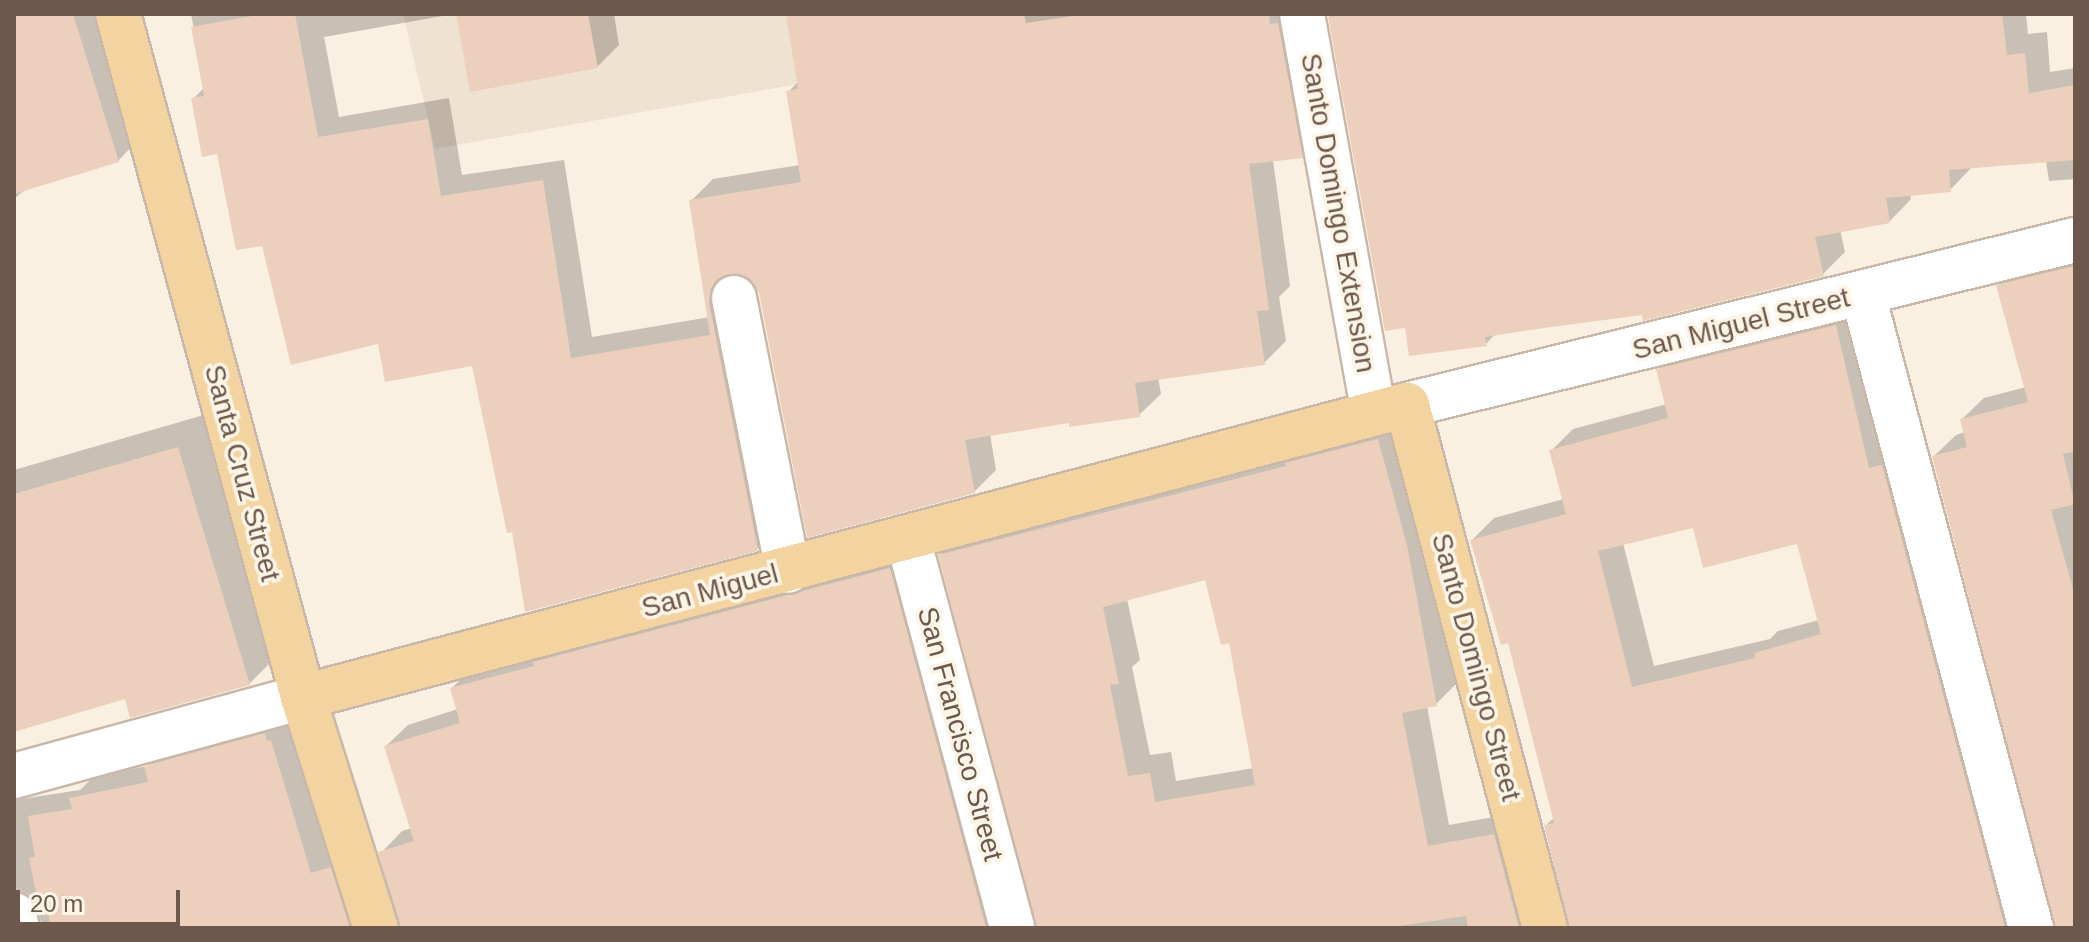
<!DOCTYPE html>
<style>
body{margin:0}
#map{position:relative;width:2089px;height:942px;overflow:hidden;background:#faf0e2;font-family:Helvetica,sans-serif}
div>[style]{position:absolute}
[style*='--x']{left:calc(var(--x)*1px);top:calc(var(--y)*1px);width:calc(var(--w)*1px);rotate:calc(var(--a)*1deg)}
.residential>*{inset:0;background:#f0e2d1}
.shadow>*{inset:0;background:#0003}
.building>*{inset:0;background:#eccfbc}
.roads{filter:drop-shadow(2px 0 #c9b8aa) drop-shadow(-2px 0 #c9b8aa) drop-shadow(0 2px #c9b8aa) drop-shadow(0 -2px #c9b8aa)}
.minor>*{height:44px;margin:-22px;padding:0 22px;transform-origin:22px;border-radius:22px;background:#fff}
.major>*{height:44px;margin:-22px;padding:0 22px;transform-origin:22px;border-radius:22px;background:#f3d4a0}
span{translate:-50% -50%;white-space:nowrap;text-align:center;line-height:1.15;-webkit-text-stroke:7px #fdf5e7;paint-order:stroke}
.street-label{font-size:28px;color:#6e584b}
.frame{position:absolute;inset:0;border:16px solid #6e584b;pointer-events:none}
.scale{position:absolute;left:16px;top:890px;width:164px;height:36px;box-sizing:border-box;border:4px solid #6e584b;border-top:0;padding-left:10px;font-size:24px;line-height:28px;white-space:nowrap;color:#6e584b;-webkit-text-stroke:6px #fdf5e7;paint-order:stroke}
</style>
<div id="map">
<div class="residential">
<div style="clip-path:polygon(403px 14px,1190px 14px,435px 149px)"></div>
</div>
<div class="shadow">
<div style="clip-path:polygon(14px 14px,102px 14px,139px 139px,118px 161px,28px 187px,14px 199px)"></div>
<div style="clip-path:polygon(191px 14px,454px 14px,324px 37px,339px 117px,449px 98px,462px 175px,564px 160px,592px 337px,710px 317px,691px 201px,713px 179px,800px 165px,788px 92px,798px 82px,788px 14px,1302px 14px,1324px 134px,1302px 156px,1273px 160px,1290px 286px,1279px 297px,1286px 341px,1264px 363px,1158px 377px,1161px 394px,1139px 415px,1070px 421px,990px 434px,996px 470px,974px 492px,760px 292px,755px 281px,743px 273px,731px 272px,779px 527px,757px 549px,514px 530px,474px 364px,380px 341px,264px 243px,193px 99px,205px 87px)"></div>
<div style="clip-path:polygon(458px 14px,614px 14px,619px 45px,597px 67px)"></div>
<div style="clip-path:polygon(1329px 14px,2026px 14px,2028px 34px,2047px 32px,2050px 72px,2075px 68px,2075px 179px,2049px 181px,2046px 161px,1972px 167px,1950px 190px,1910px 194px,1911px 199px,1890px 221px,1840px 230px,1845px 252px,1823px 274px,1643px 313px,1496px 333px,1486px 344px,1407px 326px,1386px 329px)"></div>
<div style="clip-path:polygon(2075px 250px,2075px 928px,2057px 928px,1934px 456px,1956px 435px,1965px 432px,1962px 419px,1984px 398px,2026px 387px,1998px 286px,2020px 264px)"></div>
<div style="clip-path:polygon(evenodd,1857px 304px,2042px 928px,1570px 928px,1546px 825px,1555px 817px,1509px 641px,1472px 540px,1494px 518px,1564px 499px,1551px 451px,1573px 429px,1667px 404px,1658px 370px,1680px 348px,1857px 304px,1694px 525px,1798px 542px,1819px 620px,1778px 631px,1770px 639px,1654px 666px,1623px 543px,1694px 525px)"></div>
<div style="clip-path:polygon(214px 412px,285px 648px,249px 684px,127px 697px,14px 730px,14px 470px)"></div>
<div style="clip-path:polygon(evenodd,1399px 418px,1458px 682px,1436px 704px,1427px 706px,1449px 825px,1516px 813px,1556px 928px,1038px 928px,940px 555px,962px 534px,1399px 418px,1207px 578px,1230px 641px,1254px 768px,1176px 781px,1171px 752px,1150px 755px,1132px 667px,1140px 660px,1127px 599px,1207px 578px)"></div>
<div style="clip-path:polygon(911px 547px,1012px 928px,402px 928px,381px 853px,402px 831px,412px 828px,386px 746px,408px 725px,458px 709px,452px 688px,474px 666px)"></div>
<div style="clip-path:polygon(286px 713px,387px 928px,43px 928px,33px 896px,14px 889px,14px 800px,80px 790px,93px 777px,147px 766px,168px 745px)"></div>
</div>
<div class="building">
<div style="clip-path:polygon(14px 14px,73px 14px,119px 162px,14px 194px)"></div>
<div style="clip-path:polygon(263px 14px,295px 14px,318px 137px,428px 119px,441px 196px,543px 180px,571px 358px,710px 335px,689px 200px,801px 182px,786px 91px,798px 89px,786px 14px,1024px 14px,1026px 23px,1086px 14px,1269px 14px,1270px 24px,1278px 23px,1303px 158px,1249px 164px,1269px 310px,1257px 311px,1265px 365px,1135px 383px,1140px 417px,1069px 427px,1069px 423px,965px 440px,975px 493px,807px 538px,759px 293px,753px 282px,743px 275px,728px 274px,718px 279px,711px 289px,709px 303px,758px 551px,525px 612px,512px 532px,507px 533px,472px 366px,385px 382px,378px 344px,291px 365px,262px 246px,236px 250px,217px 154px,202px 157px,191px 98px,204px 96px,191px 27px)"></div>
<div style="clip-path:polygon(456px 14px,588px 14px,598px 68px,470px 92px)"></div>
<div style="clip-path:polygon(1352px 14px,2002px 14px,2007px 55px,2025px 53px,2029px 93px,2075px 85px,2075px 160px,1949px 170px,1951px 192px,1886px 198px,1890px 223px,1815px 237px,1824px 276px,1643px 321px,1642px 315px,1544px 328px,1485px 337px,1487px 346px,1409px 356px,1405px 328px,1385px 331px,1328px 17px)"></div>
<div style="clip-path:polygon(2075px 266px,2075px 451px,2063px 454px,2075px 504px,2051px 510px,2075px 596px,2075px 928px,2055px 928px,1932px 456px,1967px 447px,1960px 419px,2028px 402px,1996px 285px)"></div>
<div style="clip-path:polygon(evenodd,1836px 325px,1869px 468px,1882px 465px,2005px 928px,1569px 928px,1544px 825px,1554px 823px,1508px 643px,1501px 645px,1470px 540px,1566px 514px,1549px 450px,1668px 418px,1656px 369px,1836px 325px,1693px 528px,1703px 568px,1797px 544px,1821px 634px,1754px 653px,1755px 658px,1632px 687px,1598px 551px,1693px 528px)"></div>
<div style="clip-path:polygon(evenodd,1378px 439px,1407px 545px,1437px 706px,1402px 713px,1428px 846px,1494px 834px,1519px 928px,1468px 928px,1466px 916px,1386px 928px,1036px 928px,938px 555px,1286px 466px,1285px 463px,1378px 439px,1205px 580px,1221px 645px,1229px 643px,1255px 785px,1155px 802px,1150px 773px,1128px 776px,1110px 685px,1119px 684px,1103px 607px,1205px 580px)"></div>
<div style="clip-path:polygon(178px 447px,250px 685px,130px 718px,125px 699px,14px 732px,14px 494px)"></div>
<div style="clip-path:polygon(890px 568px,986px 928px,400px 928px,378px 852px,414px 841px,384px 746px,460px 723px,450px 688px,534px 666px,533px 662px)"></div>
<div style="clip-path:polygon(265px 733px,267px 741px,271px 740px,311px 873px,331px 867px,350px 928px,51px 928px,48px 912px,40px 913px,29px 858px,35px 857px,28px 816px,72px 809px,69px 798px,148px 782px,144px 766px)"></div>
</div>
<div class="roads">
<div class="minor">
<div style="--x:1302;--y:14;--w:405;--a:79.8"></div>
<div style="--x:1863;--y:295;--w:655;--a:75.14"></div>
<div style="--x:734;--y:298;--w:278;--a:78.8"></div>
<div style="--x:1407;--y:405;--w:688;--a:-13.87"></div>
<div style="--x:908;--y:539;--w:403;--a:75"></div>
<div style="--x:14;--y:776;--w:300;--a:-15.3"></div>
<div style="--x:14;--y:915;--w:13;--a:77"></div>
</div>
<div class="major">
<div style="--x:118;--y:14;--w:708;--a:74.84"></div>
<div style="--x:303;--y:697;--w:242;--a:72.5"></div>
<div style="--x:303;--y:697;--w:1142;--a:-14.82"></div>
<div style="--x:1407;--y:405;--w:541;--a:75.22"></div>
</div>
</div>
<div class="street-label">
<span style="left:1338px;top:213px;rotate:80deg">Santo Domingo Extension</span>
<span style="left:1741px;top:324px;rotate:-14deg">San Miguel Street</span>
<span style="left:242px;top:473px;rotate:75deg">Santa Cruz Street</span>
<span style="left:710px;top:591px;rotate:-15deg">San Miguel</span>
<span style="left:1476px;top:667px;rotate:75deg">Santo Domingo Street</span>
<span style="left:960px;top:734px;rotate:75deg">San Francisco Street</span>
</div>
<div class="frame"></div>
<div class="scale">20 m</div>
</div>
